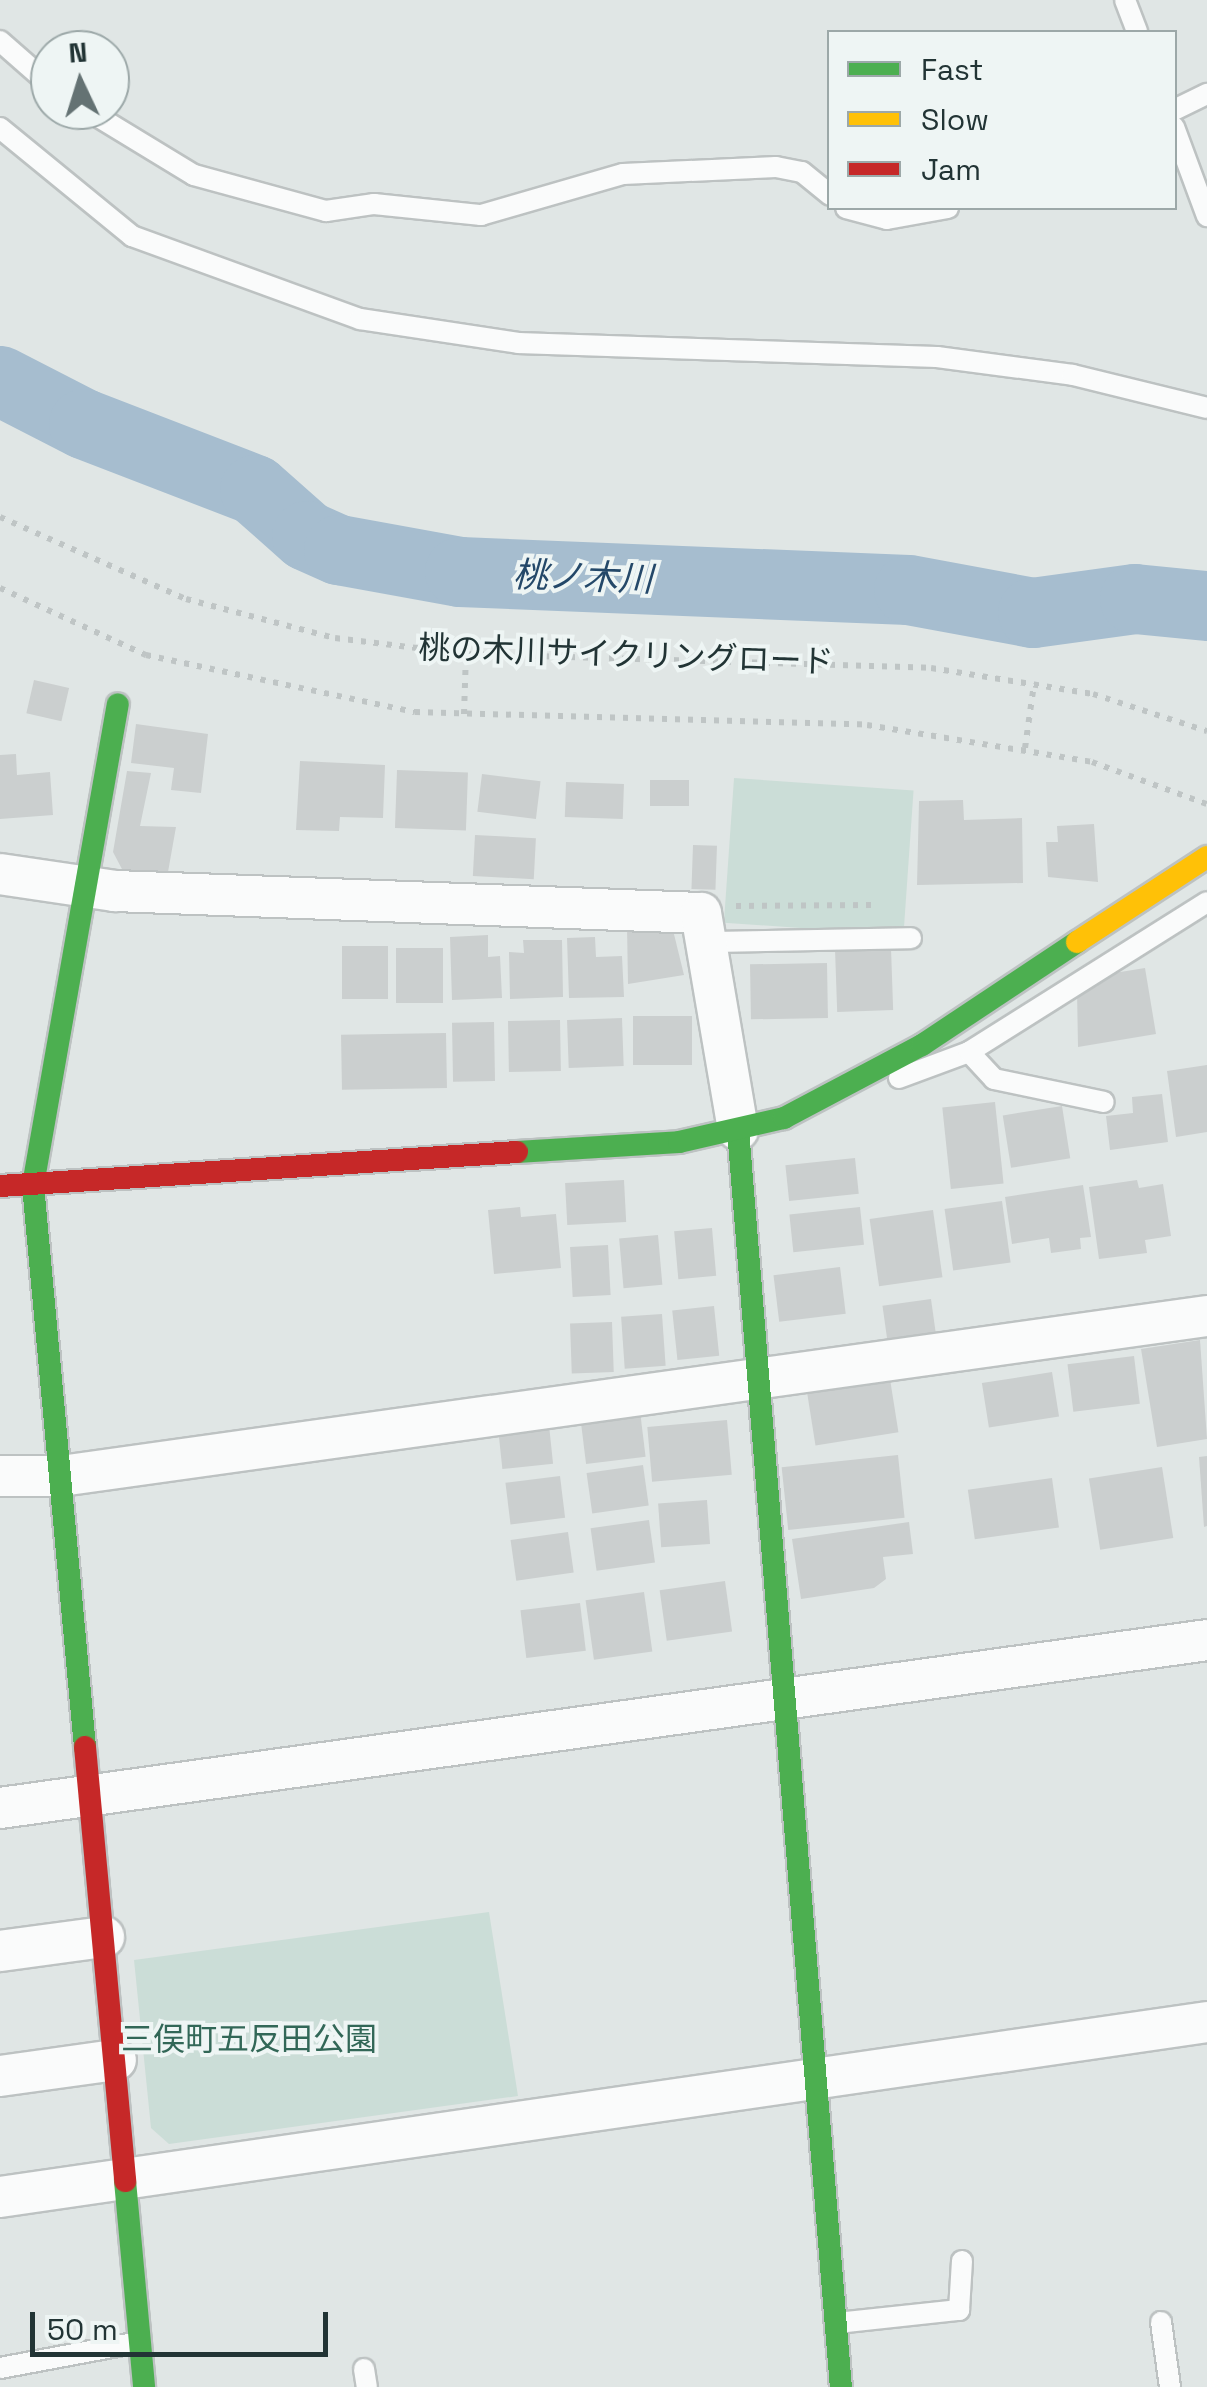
<!DOCTYPE html>
<meta charset="utf-8">
<style>
body{margin:0}
#map{position:relative;width:1207px;height:2387px;overflow:hidden;background:#e0e6e5;font-family:"Space Grotesk","Noto Sans JP",sans-serif}
div>[style]{position:absolute}
[style*='--x']{left:calc(var(--x)*1px);top:calc(var(--y)*1px);width:calc(var(--w)*1px);rotate:calc(var(--a)*1deg)}
.green>*{inset:0;background:#cbddd7;transform-origin:0 0}
.river>*{height:70px;margin:-35px;padding:0 35px;transform-origin:35px;border-radius:35px;background:#a6bdcf}
.building>*{inset:0;background:#cbcfcf;transform-origin:0 0}
.path>*{height:6px;margin-top:-3px;transform-origin:0;background:repeating-linear-gradient(90deg,#bfc5c5 0 5px,transparent 0 13px)}
.roads{filter:drop-shadow(2px 0 #bdc2c2) drop-shadow(-2px 0 #bdc2c2) drop-shadow(0 2px #bdc2c2) drop-shadow(0 -2px #bdc2c2)}
.lane>*{height:20px;margin:-10px;padding:0 10px;transform-origin:10px;border-radius:10px;background:#fafbfb}
.street>*{height:40px;margin:-20px;padding:0 20px;transform-origin:20px;border-radius:20px;background:#fafbfb}
.fast>*{height:22px;margin:-11px;padding:0 11px;transform-origin:11px;border-radius:11px;background:#4caf50}
.slow>*{height:22px;margin:-11px;padding:0 11px;transform-origin:11px;border-radius:11px;background:#ffc107}
.jam>*{height:22px;margin:-11px;padding:0 11px;transform-origin:11px;border-radius:11px;background:#c62828}
span{translate:-50% -50%;white-space:nowrap;text-align:center;line-height:1.15;-webkit-text-stroke:8px #eef5f4;paint-order:stroke}
.street-label{font-size:32px;color:#223435}
.park-label{font-size:32px;color:#326757}
.water-label{font-size:35px;color:#244869;font-style:italic}
.legend{position:absolute;left:827px;top:30px;width:350px;height:180px;box-sizing:border-box;background:#eef5f4;border:2px solid #9ca8a8;margin:0;padding:12px 18px;list-style:none;font-size:30px;color:#223435}
.legend li{display:flex;align-items:center;gap:20px;height:50px}
.legend b{width:50px;border:2px solid #9ca8a8}
.north{position:absolute;left:30px;top:30px;width:100px;height:100px;box-sizing:border-box;background:#eef5f4;border:2px solid #9ca8a8;border-radius:50%;rotate:356deg;font-size:28px;font-weight:700;line-height:40px;text-align:center;color:#223435}
.north::after{content:'';display:block;margin:auto;width:35px;height:45px;background:#647273;clip-path:polygon(50% 0,100% 100%,50% 72%,0 100%)}
.scale{position:absolute;left:30px;top:2312px;width:298px;height:45px;box-sizing:border-box;border:5px solid #223435;border-top:0;padding-left:12px;font-size:30px;line-height:35px;white-space:nowrap;color:#223435;-webkit-text-stroke:8px #eef5f4;paint-order:stroke}
</style>
<div id="map">
<div class="green">
<div style="left:734px;top:778px;width:180px;height:145px;rotate:4deg"></div>
<div style="clip-path:polygon(489px 1912px,518px 2096px,169px 2144px,151px 2128px,134px 1960px)"></div>
</div>
<div class="river">
<div style="--x:0;--y:381;--w:94;--a:27.1"></div>
<div style="--x:84;--y:424;--w:183;--a:21.1"></div>
<div style="--x:255;--y:490;--w:69;--a:41.5"></div>
<div style="--x:307;--y:536;--w:35;--a:24"></div>
<div style="--x:339;--y:550;--w:123;--a:10.3"></div>
<div style="--x:460;--y:572;--w:449;--a:2.3"></div>
<div style="--x:909;--y:590;--w:126;--a:10.5"></div>
<div style="--x:1033;--y:613;--w:103;--a:-7.8"></div>
<div style="--x:1135;--y:599;--w:72;--a:5.6"></div>
</div>
<div class="building">
<div style="left:34px;top:680px;width:36px;height:34px;rotate:13deg"></div>
<div style="clip-path:polygon(136px 724px,208px 734px,201px 793px,171px 790px,174px 768px,131px 763px)"></div>
<div style="clip-path:polygon(16px 754px,17px 775px,50px 772px,53px 815px,0 819px,0 755px)"></div>
<div style="clip-path:polygon(300px 761px,385px 765px,383px 818px,340px 817px,339px 831px,296px 830px)"></div>
<div style="left:397px;top:770px;width:71px;height:58px;rotate:2deg"></div>
<div style="clip-path:polygon(127px 771px,151px 773px,140px 826px,176px 827px,168px 872px,123px 871px,113px 852px)"></div>
<div style="left:482px;top:774px;width:59px;height:38px;rotate:7deg"></div>
<div style="left:689px;top:780px;width:26px;height:39px;rotate:90deg"></div>
<div style="left:566px;top:782px;width:58px;height:35px;rotate:2deg"></div>
<div style="clip-path:polygon(963px 800px,964px 820px,1022px 818px,1023px 883px,917px 885px,919px 801px)"></div>
<div style="clip-path:polygon(1094px 824px,1098px 882px,1048px 877px,1046px 842px,1058px 842px,1057px 826px)"></div>
<div style="left:475px;top:835px;width:61px;height:41px;rotate:3deg"></div>
<div style="left:693px;top:845px;width:24px;height:44px;rotate:2deg"></div>
<div style="clip-path:polygon(627px 926px,672px 926px,684px 975px,628px 984px)"></div>
<div style="clip-path:polygon(488px 935px,488px 957px,500px 956px,502px 998px,452px 1000px,450px 937px)"></div>
<div style="clip-path:polygon(595px 937px,596px 957px,622px 956px,624px 997px,569px 998px,567px 938px)"></div>
<div style="clip-path:polygon(523px 940px,562px 940px,563px 997px,510px 999px,509px 952px,524px 953px)"></div>
<div style="left:342px;top:946px;width:46px;height:53px"></div>
<div style="left:443px;top:948px;width:55px;height:47px;rotate:90deg"></div>
<div style="left:891px;top:948px;width:62px;height:56px;rotate:88deg"></div>
<div style="left:827px;top:963px;width:55px;height:77px;rotate:89deg"></div>
<div style="clip-path:polygon(1145px 968px,1156px 1034px,1078px 1047px,1077px 990px,1098px 986px,1096px 976px)"></div>
<div style="left:692px;top:1016px;width:49px;height:59px;rotate:90deg"></div>
<div style="left:622px;top:1018px;width:48px;height:55px;rotate:88deg"></div>
<div style="left:560px;top:1020px;width:51px;height:52px;rotate:89deg"></div>
<div style="left:494px;top:1022px;width:59px;height:42px;rotate:89deg"></div>
<div style="left:446px;top:1033px;width:55px;height:105px;rotate:89deg"></div>
<div style="clip-path:polygon(1207px 1065px,1207px 1132px,1176px 1137px,1167px 1071px)"></div>
<div style="clip-path:polygon(1162px 1094px,1168px 1142px,1110px 1150px,1106px 1116px,1133px 1113px,1132px 1097px)"></div>
<div style="left:995px;top:1102px;width:82px;height:53px;rotate:84deg"></div>
<div style="left:1062px;top:1106px;width:53px;height:60px;rotate:81deg"></div>
<div style="left:855px;top:1158px;width:36px;height:70px;rotate:84deg"></div>
<div style="left:624px;top:1180px;width:42px;height:59px;rotate:87deg"></div>
<div style="clip-path:polygon(1137px 1180px,1139px 1188px,1163px 1184px,1171px 1236px,1145px 1240px,1147px 1253px,1099px 1259px,1089px 1187px)"></div>
<div style="clip-path:polygon(1083px 1185px,1091px 1237px,1080px 1238px,1081px 1249px,1051px 1253px,1049px 1238px,1012px 1244px,1005px 1197px)"></div>
<div style="left:1002px;top:1201px;width:62px;height:58px;rotate:82deg"></div>
<div style="clip-path:polygon(520px 1207px,521px 1217px,556px 1214px,561px 1268px,494px 1274px,488px 1210px)"></div>
<div style="left:860px;top:1207px;width:38px;height:71px;rotate:84deg"></div>
<div style="left:933px;top:1210px;width:68px;height:64px;rotate:82deg"></div>
<div style="left:712px;top:1228px;width:48px;height:38px;rotate:85deg"></div>
<div style="left:658px;top:1235px;width:50px;height:39px;rotate:85deg"></div>
<div style="left:608px;top:1245px;width:50px;height:38px;rotate:87deg"></div>
<div style="left:840px;top:1267px;width:47px;height:67px;rotate:83deg"></div>
<div style="left:931px;top:1299px;width:35px;height:49px;rotate:82deg"></div>
<div style="left:714px;top:1306px;width:50px;height:42px;rotate:84deg"></div>
<div style="left:662px;top:1314px;width:52px;height:41px;rotate:86deg"></div>
<div style="left:612px;top:1322px;width:50px;height:42px;rotate:88deg"></div>
<div style="clip-path:polygon(1200px 1340px,1207px 1439px,1157px 1447px,1141px 1349px)"></div>
<div style="left:1134px;top:1356px;width:48px;height:67px;rotate:83deg"></div>
<div style="left:1052px;top:1372px;width:45px;height:71px;rotate:81deg"></div>
<div style="left:890px;top:1379px;width:54px;height:84px;rotate:81deg"></div>
<div style="left:640px;top:1411px;width:46px;height:60px;rotate:83deg"></div>
<div style="left:727px;top:1420px;width:55px;height:80px;rotate:85deg"></div>
<div style="left:549px;top:1425px;width:39px;height:51px;rotate:84deg"></div>
<div style="left:898px;top:1455px;width:63px;height:117px;rotate:84deg"></div>
<div style="clip-path:polygon(1207px 1456px,1207px 1526px,1204px 1527px,1199px 1457px)"></div>
<div style="left:643px;top:1465px;width:41px;height:57px;rotate:82deg"></div>
<div style="left:1162px;top:1467px;width:72px;height:74px;rotate:81deg"></div>
<div style="left:560px;top:1476px;width:42px;height:55px;rotate:83deg"></div>
<div style="left:1052px;top:1478px;width:50px;height:85px;rotate:82deg"></div>
<div style="left:707px;top:1500px;width:44px;height:49px;rotate:86deg"></div>
<div style="left:649px;top:1520px;width:43px;height:59px;rotate:82deg"></div>
<div style="clip-path:polygon(909px 1522px,913px 1554px,883px 1557px,886px 1579px,874px 1588px,801px 1599px,792px 1539px)"></div>
<div style="left:568px;top:1532px;width:41px;height:58px;rotate:82deg"></div>
<div style="left:725px;top:1581px;width:51px;height:66px;rotate:82deg"></div>
<div style="left:644px;top:1592px;width:60px;height:59px;rotate:82deg"></div>
<div style="left:580px;top:1603px;width:48px;height:60px;rotate:83deg"></div>
</div>
<div class="path">
<div style="--x:0;--y:517;--w:203;--a:23.8"></div>
<div style="--x:186;--y:599;--w:154;--a:14.7"></div>
<div style="--x:335;--y:638;--w:132;--a:7"></div>
<div style="--x:466;--y:654;--w:465;--a:1.7"></div>
<div style="--x:931;--y:668;--w:164;--a:9.1"></div>
<div style="--x:1093;--y:694;--w:120;--a:18"></div>
<div style="--x:0;--y:588;--w:161;--a:24.7"></div>
<div style="--x:146;--y:655;--w:275;--a:12"></div>
<div style="--x:415;--y:712;--w:452;--a:1.6"></div>
<div style="--x:867;--y:725;--w:228;--a:9.3"></div>
<div style="--x:1092;--y:762;--w:122;--a:20.1"></div>
<div style="--x:464;--y:714;--w:60;--a:-88.1"></div>
<div style="--x:1025;--y:748;--w:65;--a:-82"></div>
<div style="--x:736;--y:906;--w:137;--a:-0.4"></div>
</div>
<div class="roads">
<div class="lane">
<div style="--x:1125;--y:0;--w:34;--a:69"></div>
<div style="--x:0;--y:41;--w:67;--a:41.3"></div>
<div style="--x:87;--y:110;--w:125;--a:31.3"></div>
<div style="--x:194;--y:175;--w:137;--a:15.3"></div>
<div style="--x:326;--y:211;--w:49;--a:-8.3"></div>
<div style="--x:374;--y:204;--w:108;--a:5.9"></div>
<div style="--x:481;--y:215;--w:148;--a:-16.1"></div>
<div style="--x:623;--y:174;--w:153;--a:-2.6"></div>
<div style="--x:776;--y:167;--w:26;--a:11"></div>
<div style="--x:802;--y:172;--w:36;--a:39"></div>
<div style="--x:1174;--y:110;--w:37;--a:-26"></div>
<div style="--x:1174;--y:127;--w:95;--a:69.7"></div>
<div style="--x:0;--y:128;--w:171;--a:39.3"></div>
<div style="--x:132;--y:236;--w:243;--a:20"></div>
<div style="--x:360;--y:319;--w:160;--a:8.6"></div>
<div style="--x:518;--y:343;--w:419;--a:1.9"></div>
<div style="--x:937;--y:357;--w:137;--a:7.5"></div>
<div style="--x:1073;--y:375;--w:138;--a:13.8"></div>
<div style="--x:846;--y:208;--w:42;--a:15"></div>
<div style="--x:887;--y:219;--w:62;--a:-10.2"></div>
<div style="--x:711;--y:942;--w:200;--a:-1.1"></div>
<div style="--x:969;--y:1052;--w:37;--a:47"></div>
<div style="--x:994;--y:1079;--w:112;--a:11.8"></div>
<div style="--x:899;--y:1078;--w:75;--a:-20.4"></div>
<div style="--x:969;--y:1052;--w:281;--a:-32.2"></div>
<div style="--x:1161;--y:2322;--w:66;--a:82.1"></div>
<div style="--x:837;--y:2323;--w:123;--a:-6.1"></div>
<div style="--x:959;--y:2310;--w:49;--a:-86.5"></div>
<div style="--x:0;--y:2368;--w:141;--a:-10.6"></div>
<div style="--x:364;--y:2369;--w:18;--a:81"></div>
</div>
<div class="street">
<div style="--x:0;--y:874;--w:116;--a:8.4"></div>
<div style="--x:115;--y:891;--w:586;--a:2.15"></div>
<div style="--x:701;--y:913;--w:220;--a:80.3"></div>
<div style="--x:0;--y:1476;--w:61;--a:0"></div>
<div style="--x:61;--y:1476;--w:1157;--a:-7.95"></div>
<div style="--x:0;--y:1808;--w:1219;--a:-7.92"></div>
<div style="--x:0;--y:1951;--w:105;--a:-7.7"></div>
<div style="--x:0;--y:2076;--w:117;--a:-7.9"></div>
<div style="--x:0;--y:2197;--w:1220;--a:-8.25"></div>
</div>
<div class="fast">
<div style="--x:738;--y:1130;--w:1261;--a:85.32"></div>
<div style="--x:517;--y:1152;--w:162;--a:-3.5"></div>
<div style="--x:679;--y:1142;--w:108;--a:-12.9"></div>
<div style="--x:784;--y:1118;--w:156;--a:-27.9"></div>
<div style="--x:922;--y:1045;--w:186;--a:-33.6"></div>
<div style="--x:85;--y:1747;--w:564;--a:-95.29"></div>
<div style="--x:33;--y:1185;--w:488;--a:-80"></div>
<div style="--x:125;--y:2181;--w:207;--a:84.7"></div>
</div>
<div class="slow">
<div style="--x:1077;--y:942;--w:155;--a:-33.2"></div>
</div>
<div class="jam">
<div style="--x:0;--y:1186;--w:518;--a:-3.76"></div>
<div style="--x:85;--y:1747;--w:436;--a:84.7"></div>
</div>
</div>
<div class="street-label">
<span style="left:626px;top:655px;rotate:2deg">桃の木川サイクリングロード</span>
</div>
<div class="park-label">
<span style="left:249px;top:2039px">三俣町五反田公園</span>
</div>
<div class="water-label">
<span style="left:583px;top:577px;rotate:2deg">桃ノ木川</span>
</div>
<ul class="legend">
<li><b style="height:12px;background:#4caf50"></b>Fast</li>
<li><b style="height:12px;background:#ffc107"></b>Slow</li>
<li><b style="height:12px;background:#c62828"></b>Jam</li>
</ul>
<div class="north">N</div>
<div class="scale">50 m</div>
</div>
